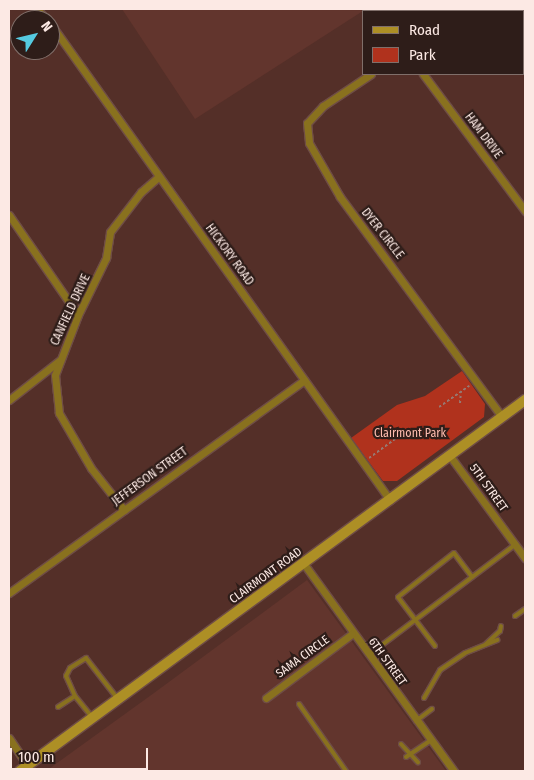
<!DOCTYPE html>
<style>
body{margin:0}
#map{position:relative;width:534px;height:780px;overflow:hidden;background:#542f28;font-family:"Fira Sans Condensed",sans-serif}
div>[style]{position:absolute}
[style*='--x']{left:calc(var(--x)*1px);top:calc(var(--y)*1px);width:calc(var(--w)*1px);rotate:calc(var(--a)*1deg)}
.built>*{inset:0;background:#62352d}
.green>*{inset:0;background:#b0321d}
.path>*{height:2px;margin-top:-1px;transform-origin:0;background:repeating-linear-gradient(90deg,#977972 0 2.5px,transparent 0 5px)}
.roads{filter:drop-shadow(1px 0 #6f4d46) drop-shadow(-1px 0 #6f4d46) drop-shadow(0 1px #6f4d46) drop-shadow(0 -1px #6f4d46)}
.service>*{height:4px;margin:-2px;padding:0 2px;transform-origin:2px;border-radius:2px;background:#89711e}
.minor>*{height:7px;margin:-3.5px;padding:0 3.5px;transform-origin:3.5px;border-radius:3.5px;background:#89711e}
.secondary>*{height:10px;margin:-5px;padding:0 5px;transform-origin:5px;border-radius:5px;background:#ad8f25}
span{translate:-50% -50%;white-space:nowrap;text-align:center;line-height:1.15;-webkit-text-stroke:4.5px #2e1d19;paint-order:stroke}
.street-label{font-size:12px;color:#fce9e4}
.park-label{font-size:12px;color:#febdaf}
.frame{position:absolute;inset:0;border:10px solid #fce9e4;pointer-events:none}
.legend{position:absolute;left:362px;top:10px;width:162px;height:65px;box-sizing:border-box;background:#2e1d19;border:1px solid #806f6a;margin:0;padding:6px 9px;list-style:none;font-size:15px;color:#fce9e4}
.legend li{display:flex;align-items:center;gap:10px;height:25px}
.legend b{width:25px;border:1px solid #806f6a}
.north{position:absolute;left:10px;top:10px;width:50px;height:50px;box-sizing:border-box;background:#2e1d19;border:1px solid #806f6a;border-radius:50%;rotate:54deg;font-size:14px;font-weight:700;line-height:20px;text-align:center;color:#fce9e4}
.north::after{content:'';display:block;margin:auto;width:18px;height:22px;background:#55cae0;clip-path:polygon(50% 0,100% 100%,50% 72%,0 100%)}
.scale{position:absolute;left:10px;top:748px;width:138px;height:22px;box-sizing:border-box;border:2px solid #fce9e4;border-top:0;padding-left:6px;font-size:15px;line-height:18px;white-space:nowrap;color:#fce9e4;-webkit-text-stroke:4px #2e1d19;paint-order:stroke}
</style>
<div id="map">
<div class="built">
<div style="clip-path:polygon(122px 9px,366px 9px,195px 119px)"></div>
<div style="clip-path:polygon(307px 580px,446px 771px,46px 771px,154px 693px)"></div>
</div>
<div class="green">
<div style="clip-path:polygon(462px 371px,485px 404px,484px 417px,397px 481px,383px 481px,351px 438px,397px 405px,425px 396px)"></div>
</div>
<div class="path">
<div style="--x:460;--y:403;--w:11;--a:-85"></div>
<div style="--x:439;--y:407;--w:37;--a:-35"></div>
<div style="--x:369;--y:458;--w:46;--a:-36.1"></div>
</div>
<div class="roads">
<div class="service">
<div style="--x:515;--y:616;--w:12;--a:-35"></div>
<div style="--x:486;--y:644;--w:19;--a:-43"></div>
<div style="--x:500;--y:631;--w:5;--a:-79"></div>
<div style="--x:435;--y:646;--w:61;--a:-127.1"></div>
<div style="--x:398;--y:597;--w:71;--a:-38.2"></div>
<div style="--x:454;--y:553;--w:30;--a:53"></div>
<div style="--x:370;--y:654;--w:183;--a:-37"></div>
<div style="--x:75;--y:696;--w:22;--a:-114"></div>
<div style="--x:66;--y:676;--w:9;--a:-63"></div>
<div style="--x:70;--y:668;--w:19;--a:-32"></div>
<div style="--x:86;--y:658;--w:51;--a:52.2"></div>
<div style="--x:424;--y:698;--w:32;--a:-60"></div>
<div style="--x:440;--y:670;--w:30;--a:-34"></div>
<div style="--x:465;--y:653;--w:35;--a:-22"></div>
<div style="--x:299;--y:704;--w:82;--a:55"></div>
<div style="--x:58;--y:707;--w:20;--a:-33"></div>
<div style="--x:75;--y:696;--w:26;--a:51"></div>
<div style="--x:416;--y:721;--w:20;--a:-37"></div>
<div style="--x:401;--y:744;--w:25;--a:47"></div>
<div style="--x:406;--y:757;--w:30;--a:-34"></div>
</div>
<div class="minor">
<div style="--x:37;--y:9;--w:15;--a:48"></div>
<div style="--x:495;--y:11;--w:4;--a:-34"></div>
<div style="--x:50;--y:23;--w:586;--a:54.52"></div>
<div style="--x:371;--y:74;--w:58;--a:146.3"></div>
<div style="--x:323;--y:106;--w:23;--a:133"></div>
<div style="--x:307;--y:123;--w:20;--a:84"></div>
<div style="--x:309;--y:143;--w:62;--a:60.1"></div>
<div style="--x:340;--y:197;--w:273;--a:53.6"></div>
<div style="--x:423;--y:74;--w:171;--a:53.3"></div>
<div style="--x:9;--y:215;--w:121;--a:55.4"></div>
<div style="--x:9;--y:400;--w:65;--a:-38.1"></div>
<div style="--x:450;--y:456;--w:127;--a:53.7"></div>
<div style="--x:124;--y:510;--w:53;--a:-128.2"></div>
<div style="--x:91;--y:468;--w:64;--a:-120.2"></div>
<div style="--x:59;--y:413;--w:38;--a:-96"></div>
<div style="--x:55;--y:375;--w:64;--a:-69"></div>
<div style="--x:78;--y:315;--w:64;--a:-63.8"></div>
<div style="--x:106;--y:258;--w:26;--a:-81"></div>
<div style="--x:110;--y:232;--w:51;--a:-52.2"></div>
<div style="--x:141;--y:192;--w:23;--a:-41"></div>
<div style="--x:304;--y:564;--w:256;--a:54.1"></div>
<div style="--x:9;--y:593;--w:364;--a:-35.8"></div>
<div style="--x:266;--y:698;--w:107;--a:-36.7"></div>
<div style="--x:9;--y:738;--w:34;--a:56"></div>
</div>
<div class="secondary">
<div style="--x:20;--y:771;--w:627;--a:-36.3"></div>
</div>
</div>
<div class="street-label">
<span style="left:483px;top:136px;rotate:53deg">HAM DRIVE</span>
<span style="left:382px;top:234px;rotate:52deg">DYER CIRCLE</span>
<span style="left:229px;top:255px;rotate:54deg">HICKORY ROAD</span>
<span style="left:71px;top:310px;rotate:-65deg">CANFIELD DRIVE</span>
<span style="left:150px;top:477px;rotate:-36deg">JEFFERSON STREET</span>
<span style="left:488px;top:488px;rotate:54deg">5TH STREET</span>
<span style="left:266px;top:576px;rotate:-36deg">CLAIRMONT ROAD</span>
<span style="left:303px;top:657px;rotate:-36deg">SAMA CIRCLE</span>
<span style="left:387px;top:662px;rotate:54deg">6TH STREET</span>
</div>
<div class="park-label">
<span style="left:410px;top:434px">Clairmont Park</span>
</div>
<div class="frame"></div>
<ul class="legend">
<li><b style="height:6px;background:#ad8f25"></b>Road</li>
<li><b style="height:14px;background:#b0321d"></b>Park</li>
</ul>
<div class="north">N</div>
<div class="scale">100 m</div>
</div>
